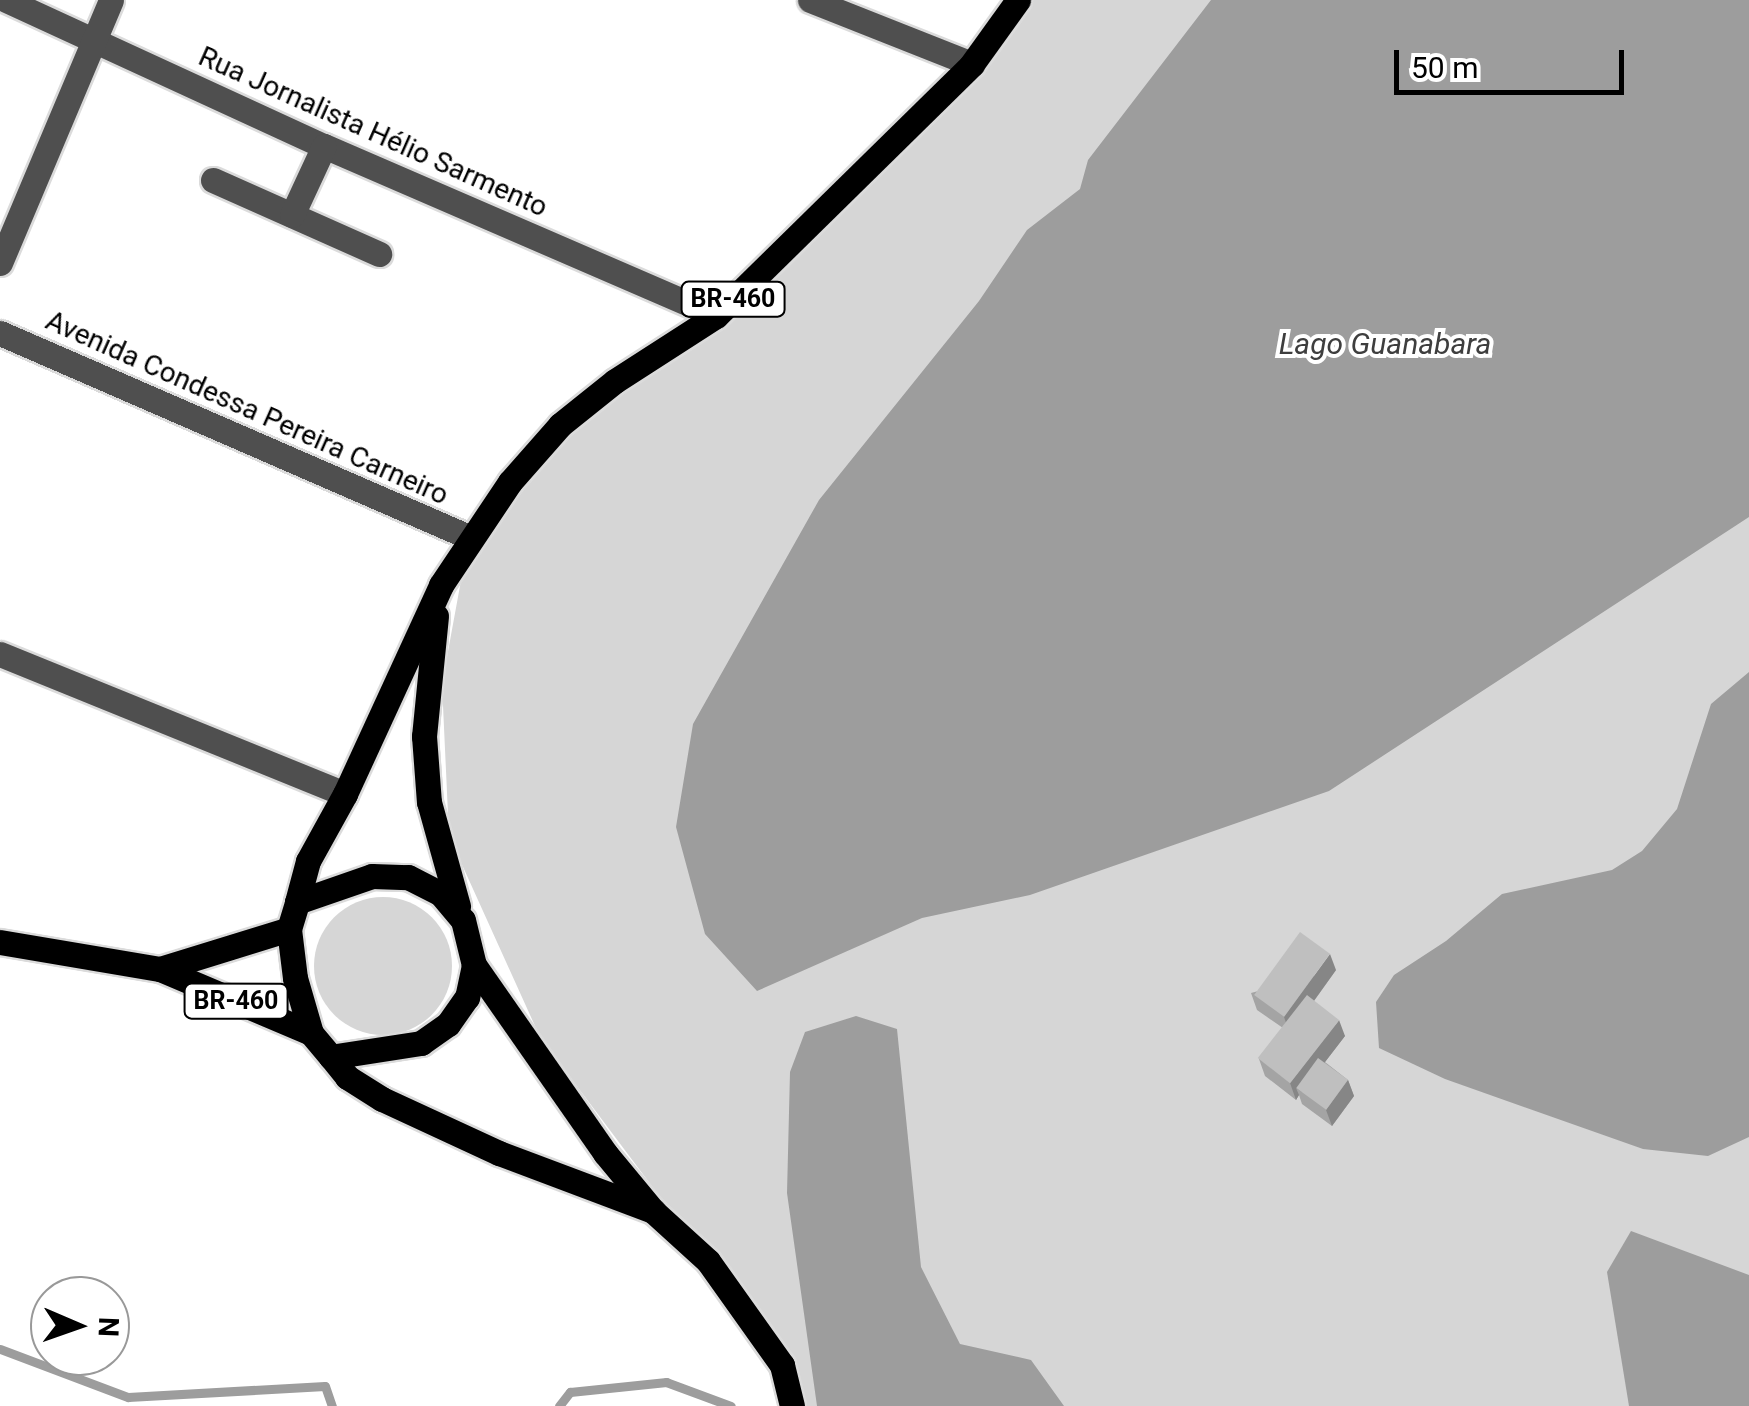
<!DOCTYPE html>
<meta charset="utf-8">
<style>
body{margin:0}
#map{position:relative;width:1749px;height:1406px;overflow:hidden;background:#fff;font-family:Roboto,sans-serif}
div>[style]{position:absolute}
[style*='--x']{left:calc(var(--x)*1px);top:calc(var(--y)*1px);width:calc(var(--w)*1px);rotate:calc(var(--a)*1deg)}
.green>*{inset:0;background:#d6d6d6}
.round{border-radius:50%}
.water>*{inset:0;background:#9d9d9d}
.stream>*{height:9px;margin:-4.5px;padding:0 4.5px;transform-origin:4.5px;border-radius:4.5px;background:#9d9d9d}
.roads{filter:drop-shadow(2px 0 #dbdbdb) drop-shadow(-2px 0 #dbdbdb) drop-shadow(0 2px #dbdbdb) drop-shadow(0 -2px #dbdbdb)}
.minor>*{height:25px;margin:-12.5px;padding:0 12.5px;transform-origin:12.5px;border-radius:12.5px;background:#4f4f4f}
.major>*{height:25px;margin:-12.5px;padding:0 12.5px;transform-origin:12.5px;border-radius:12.5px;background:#000}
.wall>*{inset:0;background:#a4a4a4}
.shaded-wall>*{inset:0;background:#868686}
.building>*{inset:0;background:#bfbfbf;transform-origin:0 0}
span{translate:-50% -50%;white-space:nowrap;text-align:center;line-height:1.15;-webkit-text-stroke:8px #fff;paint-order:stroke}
.shield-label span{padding:2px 8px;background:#fff;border:2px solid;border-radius:8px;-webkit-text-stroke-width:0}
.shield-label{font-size:25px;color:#000;font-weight:700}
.street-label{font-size:28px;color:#000}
.water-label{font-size:30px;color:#3e3e3e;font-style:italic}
.north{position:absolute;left:30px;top:1276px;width:100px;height:100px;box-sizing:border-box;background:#fff;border:2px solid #999;border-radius:50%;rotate:92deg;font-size:28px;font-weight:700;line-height:40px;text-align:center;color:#000}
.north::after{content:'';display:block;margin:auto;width:35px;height:45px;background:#000;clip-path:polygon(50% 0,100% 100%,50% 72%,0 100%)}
.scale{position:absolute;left:1394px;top:50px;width:230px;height:45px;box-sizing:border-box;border:5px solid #000;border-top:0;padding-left:12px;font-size:30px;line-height:35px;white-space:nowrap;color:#000;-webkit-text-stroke:8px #fff;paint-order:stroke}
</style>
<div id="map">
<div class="green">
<div style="clip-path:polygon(1018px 0,1749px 0,1749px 1406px,792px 1406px,708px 1261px,540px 1037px,449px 836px,442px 684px,469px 537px,560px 425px,716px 316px)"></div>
<div class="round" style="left:314px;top:897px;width:138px;height:138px"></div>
</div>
<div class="water">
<div style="clip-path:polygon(1211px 0,1749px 0,1749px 517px,1329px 791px,1030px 895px,922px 918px,757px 991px,705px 934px,676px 827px,693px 724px,819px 500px,979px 301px,1027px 230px,1080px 189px,1088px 160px)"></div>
<div style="clip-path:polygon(1749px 672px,1749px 1137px,1708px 1156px,1643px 1149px,1445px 1079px,1379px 1048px,1376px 1002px,1394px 975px,1446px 941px,1502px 894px,1612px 870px,1642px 851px,1677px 809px,1711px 704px)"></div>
<div style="clip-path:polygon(856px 1016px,897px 1029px,921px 1267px,960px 1344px,1031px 1360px,1064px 1406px,817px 1406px,787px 1193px,790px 1072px,805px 1032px)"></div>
<div style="clip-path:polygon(1631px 1231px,1749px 1275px,1749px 1406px,1629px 1406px,1607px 1272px)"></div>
</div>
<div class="stream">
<div style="--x:0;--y:1349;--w:137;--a:20.6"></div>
<div style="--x:128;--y:1397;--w:197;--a:-3.2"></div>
<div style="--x:325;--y:1386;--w:21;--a:71"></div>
<div style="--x:559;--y:1406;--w:18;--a:-52"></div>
<div style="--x:570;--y:1392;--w:97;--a:-5.9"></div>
<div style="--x:666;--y:1382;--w:69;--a:20.3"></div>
</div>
<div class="roads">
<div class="minor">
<div style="--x:6;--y:0;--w:350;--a:24.7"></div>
<div style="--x:324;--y:146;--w:427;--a:23.4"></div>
<div style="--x:810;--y:0;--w:174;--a:21.6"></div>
<div style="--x:213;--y:180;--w:182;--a:24"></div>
<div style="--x:292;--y:215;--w:76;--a:-65.1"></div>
<div style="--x:0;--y:263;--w:285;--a:-67.1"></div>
<div style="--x:0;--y:333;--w:511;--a:23.51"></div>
<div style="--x:0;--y:654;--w:372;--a:22.1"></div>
</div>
<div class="major">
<div style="--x:436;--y:616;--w:121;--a:95.7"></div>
<div style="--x:424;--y:736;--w:66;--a:85.7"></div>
<div style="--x:429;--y:802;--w:108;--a:74.4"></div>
<div style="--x:372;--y:876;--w:36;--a:2"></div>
<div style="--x:408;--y:877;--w:36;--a:27"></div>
<div style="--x:440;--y:893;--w:35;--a:50"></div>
<div style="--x:463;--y:920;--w:46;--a:76.3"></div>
<div style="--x:474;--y:965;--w:33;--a:102"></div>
<div style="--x:467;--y:997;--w:33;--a:125"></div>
<div style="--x:448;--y:1024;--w:33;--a:145"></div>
<div style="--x:421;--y:1043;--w:91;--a:171.2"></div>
<div style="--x:331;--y:1057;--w:31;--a:-130"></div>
<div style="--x:311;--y:1033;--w:57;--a:-106.2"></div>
<div style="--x:295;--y:978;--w:49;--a:-97"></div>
<div style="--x:289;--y:929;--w:28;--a:-73"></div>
<div style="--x:297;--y:902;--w:79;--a:-19.1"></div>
<div style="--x:297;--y:902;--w:42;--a:-75"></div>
<div style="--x:308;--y:861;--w:77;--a:-61.1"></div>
<div style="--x:345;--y:794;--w:230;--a:-65.3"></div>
<div style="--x:441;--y:585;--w:124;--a:-56.2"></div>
<div style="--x:510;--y:482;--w:76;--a:-48.7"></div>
<div style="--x:560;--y:425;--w:70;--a:-38.7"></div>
<div style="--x:615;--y:381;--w:120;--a:-32.8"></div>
<div style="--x:716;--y:316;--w:359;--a:-44.5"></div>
<div style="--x:972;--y:64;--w:79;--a:-54.3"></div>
<div style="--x:0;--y:942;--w:162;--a:9.6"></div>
<div style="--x:160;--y:969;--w:164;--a:23"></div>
<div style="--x:474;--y:965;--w:229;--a:55.1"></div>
<div style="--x:605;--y:1153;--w:75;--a:50.4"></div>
<div style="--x:653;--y:1211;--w:74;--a:42.3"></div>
<div style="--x:708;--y:1261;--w:128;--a:54.6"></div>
<div style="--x:782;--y:1365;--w:42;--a:76.3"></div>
<div style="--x:160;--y:969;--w:135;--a:-17.2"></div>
<div style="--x:331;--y:1057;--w:26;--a:51"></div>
<div style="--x:347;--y:1077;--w:41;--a:32.2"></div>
<div style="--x:382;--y:1099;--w:129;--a:24.8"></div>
<div style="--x:499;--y:1153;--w:165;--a:20.6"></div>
</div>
</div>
<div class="wall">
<div style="clip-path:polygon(1336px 970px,1314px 1001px,1345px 1036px,1325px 1062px,1348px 1080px,1354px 1096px,1332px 1126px,1302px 1104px,1299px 1095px,1296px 1100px,1265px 1076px,1259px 1059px,1283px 1028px,1257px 1010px,1251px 993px)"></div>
</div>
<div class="shaded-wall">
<div style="clip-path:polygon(1330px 954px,1336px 970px,1290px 1034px,1284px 1017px)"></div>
<div style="clip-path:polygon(1339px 1020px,1345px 1036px,1302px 1092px,1296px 1088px,1299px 1095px,1296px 1100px,1290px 1083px)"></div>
<div style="clip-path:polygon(1348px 1080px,1354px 1096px,1332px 1126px,1326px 1110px)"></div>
</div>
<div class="building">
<div style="left:1300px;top:932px;width:37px;height:78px;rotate:36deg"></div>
<div style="left:1307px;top:995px;width:41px;height:80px;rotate:38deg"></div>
<div style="left:1318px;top:1058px;width:37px;height:37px;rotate:36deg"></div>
</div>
<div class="shield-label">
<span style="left:733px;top:299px">BR-460</span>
<span style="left:236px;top:1001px">BR-460</span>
</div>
<div class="street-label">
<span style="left:373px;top:132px;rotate:24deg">Rua Jornalista Hélio Sarmento</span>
<span style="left:247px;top:408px;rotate:24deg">Avenida Condessa Pereira Carneiro</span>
</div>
<div class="water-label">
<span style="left:1385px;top:344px">Lago Guanabara</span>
</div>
<div class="north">N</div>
<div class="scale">50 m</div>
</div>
